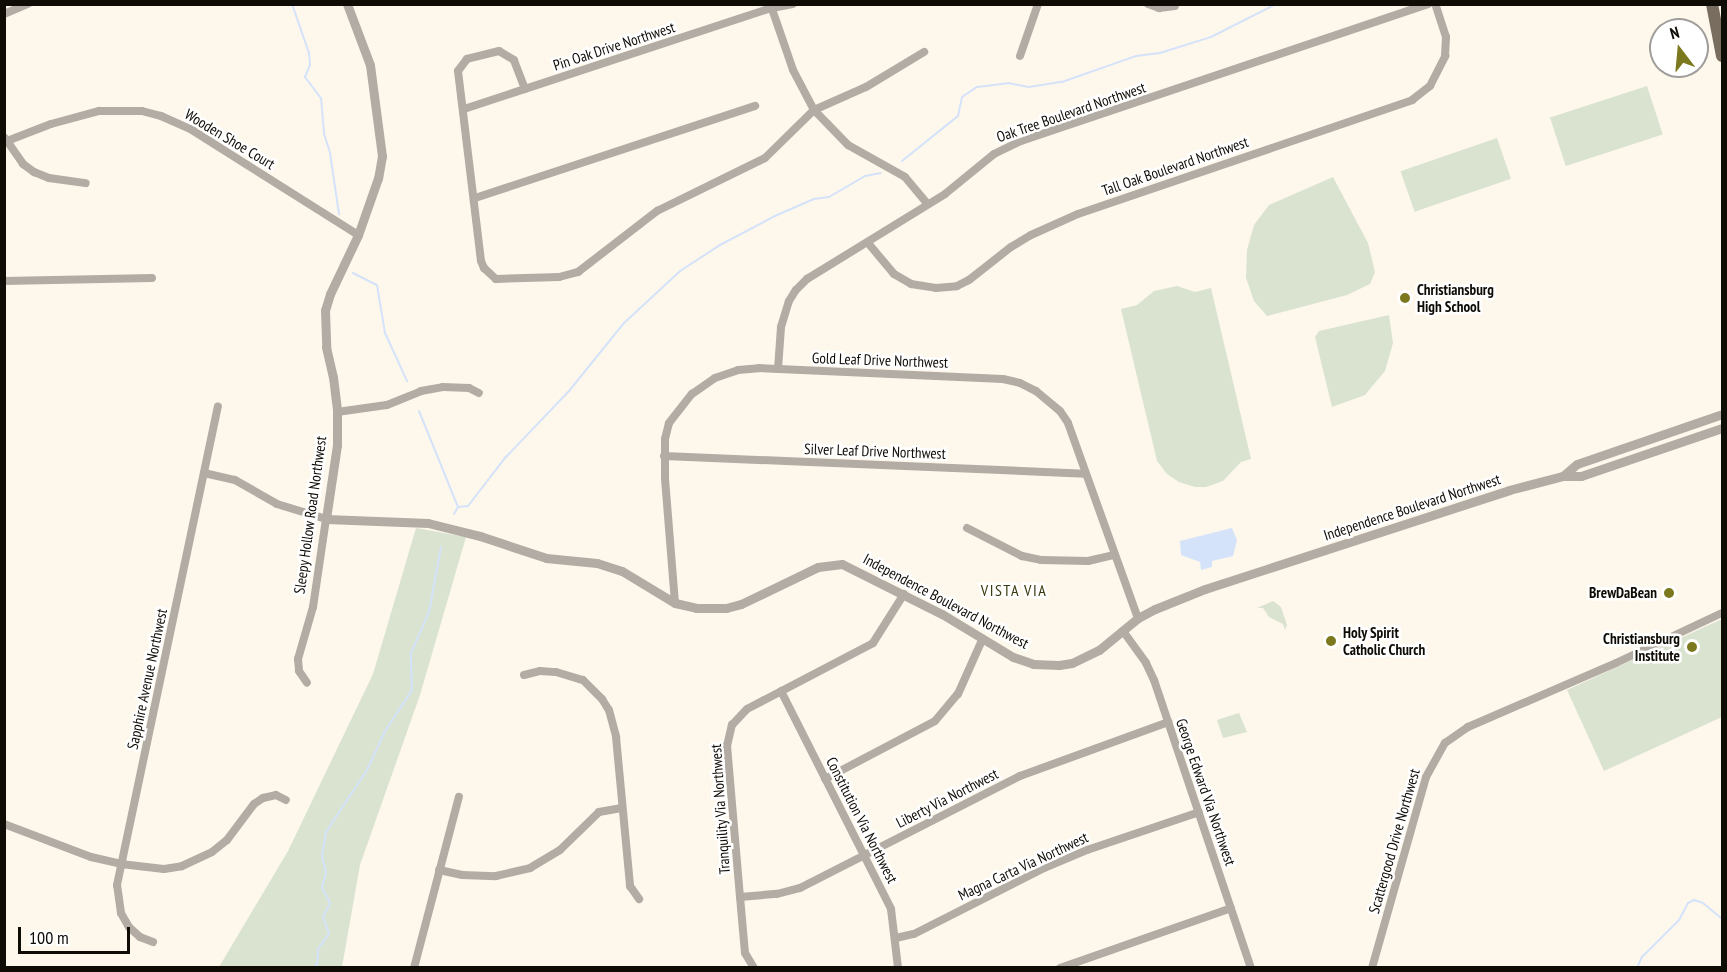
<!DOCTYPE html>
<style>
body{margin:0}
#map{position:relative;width:1727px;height:972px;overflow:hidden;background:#fef8ec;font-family:"PT Sans Narrow",sans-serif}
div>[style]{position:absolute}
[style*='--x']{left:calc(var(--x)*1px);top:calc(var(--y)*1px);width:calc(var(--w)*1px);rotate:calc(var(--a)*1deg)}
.green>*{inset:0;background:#d9e3d0;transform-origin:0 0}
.water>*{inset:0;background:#d4e2fa}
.stream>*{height:2px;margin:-1px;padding:0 1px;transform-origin:1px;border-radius:1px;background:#d4e2fa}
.minor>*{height:8px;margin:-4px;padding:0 4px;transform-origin:4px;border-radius:4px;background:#b3aca5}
.tertiary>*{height:9px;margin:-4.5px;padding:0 4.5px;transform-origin:4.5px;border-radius:4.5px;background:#b3aca5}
.primary>*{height:12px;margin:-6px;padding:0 6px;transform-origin:6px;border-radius:6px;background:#796d5f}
.dots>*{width:16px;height:16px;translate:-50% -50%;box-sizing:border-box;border:3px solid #fff;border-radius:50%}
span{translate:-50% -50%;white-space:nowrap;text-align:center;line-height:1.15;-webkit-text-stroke:5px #fff;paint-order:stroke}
.street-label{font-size:15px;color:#0f0b05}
.poi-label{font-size:15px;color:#0f0b05;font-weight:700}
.left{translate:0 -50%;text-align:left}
.right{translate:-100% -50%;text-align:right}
.neighbourhood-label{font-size:16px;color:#39380e;letter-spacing:1.5px}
.frame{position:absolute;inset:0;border:6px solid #0f0b05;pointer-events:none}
.north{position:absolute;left:1649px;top:18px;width:60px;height:60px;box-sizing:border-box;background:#fff;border:2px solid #9f9d9b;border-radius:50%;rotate:344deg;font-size:16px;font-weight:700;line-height:24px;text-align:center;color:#0f0b05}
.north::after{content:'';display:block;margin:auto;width:21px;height:27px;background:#7b781e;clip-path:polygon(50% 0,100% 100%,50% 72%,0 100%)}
.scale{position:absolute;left:18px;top:927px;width:112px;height:27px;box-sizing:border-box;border:3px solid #0f0b05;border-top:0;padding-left:8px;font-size:18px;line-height:21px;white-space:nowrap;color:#0f0b05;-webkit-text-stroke:4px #fff;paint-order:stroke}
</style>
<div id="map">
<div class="green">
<div style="left:1647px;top:86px;width:51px;height:102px;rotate:72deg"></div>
<div style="left:1497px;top:138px;width:43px;height:102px;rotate:71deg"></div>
<div style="clip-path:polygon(1333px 177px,1368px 243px,1375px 272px,1370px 284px,1347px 295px,1267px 316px,1254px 301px,1246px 278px,1247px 250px,1254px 225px,1269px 205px)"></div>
<div style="clip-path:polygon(1177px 286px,1195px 292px,1211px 288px,1251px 459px,1241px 462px,1223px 481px,1206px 487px,1195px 487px,1179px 482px,1167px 474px,1157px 461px,1121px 309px,1137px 305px,1154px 291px)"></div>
<div style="clip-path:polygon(1389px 315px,1393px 343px,1385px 371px,1365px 395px,1332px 407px,1315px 337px,1319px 331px)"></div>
<div style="clip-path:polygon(416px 528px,466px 537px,420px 695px,360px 865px,342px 967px,219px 967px,288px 851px,373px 674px)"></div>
<div style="clip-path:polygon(1273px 601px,1281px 607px,1287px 625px,1285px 630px,1283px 624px,1269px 617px,1263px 608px,1257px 608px)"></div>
<div style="clip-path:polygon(1722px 619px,1722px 717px,1604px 771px,1567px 690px)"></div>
<div style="clip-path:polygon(1239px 713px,1247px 732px,1223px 738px,1217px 720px)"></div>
</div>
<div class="water">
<div style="clip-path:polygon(1232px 528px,1237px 540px,1233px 556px,1212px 561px,1212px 567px,1201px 570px,1200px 562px,1181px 555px,1180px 541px)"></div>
</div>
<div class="stream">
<div style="--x:292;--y:4;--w:52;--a:70.9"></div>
<div style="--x:309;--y:53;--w:12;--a:85"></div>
<div style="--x:310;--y:65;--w:13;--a:113"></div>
<div style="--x:305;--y:77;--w:26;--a:53"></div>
<div style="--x:321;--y:98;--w:36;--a:85"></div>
<div style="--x:324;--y:134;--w:20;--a:72"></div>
<div style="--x:330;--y:153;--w:62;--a:81.6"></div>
<div style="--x:902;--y:161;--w:72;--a:-38.8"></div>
<div style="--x:958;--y:116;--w:19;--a:-78"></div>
<div style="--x:962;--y:97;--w:18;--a:-34"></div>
<div style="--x:977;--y:87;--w:31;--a:-7"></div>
<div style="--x:1008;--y:83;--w:21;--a:11"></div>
<div style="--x:1029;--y:87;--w:33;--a:-9"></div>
<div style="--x:1062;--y:82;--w:78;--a:-19.4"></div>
<div style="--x:1136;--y:56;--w:24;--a:-7"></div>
<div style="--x:1160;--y:53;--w:53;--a:-17.4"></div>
<div style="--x:1211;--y:37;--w:73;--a:-26.9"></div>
<div style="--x:353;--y:273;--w:27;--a:27"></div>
<div style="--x:377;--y:285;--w:49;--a:80.5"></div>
<div style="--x:385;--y:333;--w:53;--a:65.4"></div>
<div style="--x:419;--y:411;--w:104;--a:67.9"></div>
<div style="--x:458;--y:507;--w:10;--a:-6"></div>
<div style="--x:468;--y:506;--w:61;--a:-52.4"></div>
<div style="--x:505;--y:458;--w:93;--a:-46.3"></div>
<div style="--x:569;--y:391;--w:86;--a:-51.1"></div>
<div style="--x:623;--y:324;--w:78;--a:-42.9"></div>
<div style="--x:680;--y:271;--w:48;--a:-33"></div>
<div style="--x:720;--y:245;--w:62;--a:-27.8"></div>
<div style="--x:775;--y:216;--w:43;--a:-23.6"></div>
<div style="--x:814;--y:199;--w:15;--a:-8"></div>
<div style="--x:829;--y:197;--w:42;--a:-30.3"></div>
<div style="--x:865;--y:176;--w:16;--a:-11"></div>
<div style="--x:454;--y:514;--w:8;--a:-60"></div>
<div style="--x:312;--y:968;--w:6;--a:-31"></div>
<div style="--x:317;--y:965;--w:16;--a:-86"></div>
<div style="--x:318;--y:949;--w:19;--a:-54"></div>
<div style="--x:329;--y:934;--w:18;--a:-109"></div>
<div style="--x:323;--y:917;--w:16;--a:-63"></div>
<div style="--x:330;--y:903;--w:18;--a:-117"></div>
<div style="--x:322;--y:887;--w:15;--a:-74"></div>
<div style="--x:326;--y:873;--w:18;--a:-103"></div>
<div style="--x:322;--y:855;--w:23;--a:-80"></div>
<div style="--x:326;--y:832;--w:74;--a:-56.5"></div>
<div style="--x:367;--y:770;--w:43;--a:-65.2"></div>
<div style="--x:385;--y:731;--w:49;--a:-56.6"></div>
<div style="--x:412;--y:690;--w:37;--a:-92"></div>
<div style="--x:411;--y:653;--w:45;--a:-66.3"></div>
<div style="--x:429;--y:612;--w:66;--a:-79.5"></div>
<div style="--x:1637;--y:968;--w:12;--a:-66"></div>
<div style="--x:1642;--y:957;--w:52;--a:-45"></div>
<div style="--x:1679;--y:920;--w:19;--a:-62"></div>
<div style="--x:1688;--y:903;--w:7;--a:-27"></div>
<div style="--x:1694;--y:900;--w:9;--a:18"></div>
<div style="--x:1703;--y:903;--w:25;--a:40"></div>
</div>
<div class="minor">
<div style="--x:1148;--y:4;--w:12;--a:20"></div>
<div style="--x:1159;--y:8;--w:16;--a:-7"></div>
<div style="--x:771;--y:6;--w:68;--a:71"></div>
<div style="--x:793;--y:70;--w:45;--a:62.3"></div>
<div style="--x:814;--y:110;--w:49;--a:45.8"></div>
<div style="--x:848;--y:145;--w:65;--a:29.3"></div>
<div style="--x:905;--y:177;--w:35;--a:50"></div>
<div style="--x:4;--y:14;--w:26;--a:-23"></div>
<div style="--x:1020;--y:56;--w:55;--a:-70.9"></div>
<div style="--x:525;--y:89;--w:31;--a:-111"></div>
<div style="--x:514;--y:60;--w:17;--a:-149"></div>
<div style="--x:499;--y:51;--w:33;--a:166"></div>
<div style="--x:467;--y:59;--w:15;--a:127"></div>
<div style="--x:458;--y:71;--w:191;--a:83.1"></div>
<div style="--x:481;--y:261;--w:8;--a:67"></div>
<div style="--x:484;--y:268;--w:16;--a:43"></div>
<div style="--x:496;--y:279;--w:63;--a:-1.8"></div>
<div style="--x:559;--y:277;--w:20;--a:-15"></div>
<div style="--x:578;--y:272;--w:100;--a:-37.7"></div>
<div style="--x:657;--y:211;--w:120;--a:-26.1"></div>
<div style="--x:765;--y:158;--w:69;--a:-44.4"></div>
<div style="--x:814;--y:110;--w:57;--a:-23.9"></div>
<div style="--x:866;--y:87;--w:68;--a:-31.1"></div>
<div style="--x:464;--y:109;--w:324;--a:-18.2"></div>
<div style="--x:772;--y:8;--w:21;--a:-11"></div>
<div style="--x:5;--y:138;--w:32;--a:55"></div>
<div style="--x:23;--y:164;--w:14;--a:36"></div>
<div style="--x:34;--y:172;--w:16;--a:22"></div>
<div style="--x:49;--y:178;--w:37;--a:8"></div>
<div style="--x:7;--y:141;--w:47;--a:-21.1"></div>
<div style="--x:51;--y:124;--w:50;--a:-15.2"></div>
<div style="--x:99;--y:111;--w:43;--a:0"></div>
<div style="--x:142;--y:111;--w:20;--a:15"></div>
<div style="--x:161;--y:116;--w:34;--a:24"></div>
<div style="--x:192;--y:130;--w:196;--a:32.3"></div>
<div style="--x:475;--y:198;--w:295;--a:-18.2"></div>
<div style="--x:868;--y:243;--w:40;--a:50"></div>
<div style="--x:894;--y:274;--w:20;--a:30"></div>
<div style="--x:911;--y:284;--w:25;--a:9"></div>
<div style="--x:936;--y:288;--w:21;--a:-5"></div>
<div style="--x:957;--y:286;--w:13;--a:-27"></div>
<div style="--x:969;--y:280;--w:53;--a:-38.2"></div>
<div style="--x:1011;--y:247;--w:23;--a:-31"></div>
<div style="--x:1031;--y:235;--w:51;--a:-24.1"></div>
<div style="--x:1078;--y:214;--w:353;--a:-18.8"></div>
<div style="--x:1412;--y:100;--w:23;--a:-38"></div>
<div style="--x:1430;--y:86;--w:34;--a:-63"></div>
<div style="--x:1445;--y:56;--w:19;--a:-87"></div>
<div style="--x:1446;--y:37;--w:35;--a:-108"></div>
<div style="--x:4;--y:281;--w:148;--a:-1.2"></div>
<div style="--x:778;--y:369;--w:42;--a:-85.9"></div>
<div style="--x:781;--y:327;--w:27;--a:-73"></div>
<div style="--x:789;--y:301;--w:13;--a:-58"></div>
<div style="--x:796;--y:290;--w:16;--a:-45"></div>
<div style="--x:807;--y:279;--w:162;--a:-31.6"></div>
<div style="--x:945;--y:194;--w:63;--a:-39.2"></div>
<div style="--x:994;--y:154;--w:30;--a:-26"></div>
<div style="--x:1021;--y:141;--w:430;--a:-18.6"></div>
<div style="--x:337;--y:412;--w:50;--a:-8"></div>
<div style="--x:387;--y:405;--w:37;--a:-22"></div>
<div style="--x:421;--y:391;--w:22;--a:-10"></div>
<div style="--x:443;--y:387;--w:26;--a:2"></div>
<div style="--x:469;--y:388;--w:11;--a:27"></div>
<div style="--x:664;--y:456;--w:421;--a:2.4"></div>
<div style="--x:204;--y:473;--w:32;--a:13"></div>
<div style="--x:235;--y:480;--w:48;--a:29.7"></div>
<div style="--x:277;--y:504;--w:51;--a:17"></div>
<div style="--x:326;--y:519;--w:89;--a:98.4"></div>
<div style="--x:313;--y:607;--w:54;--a:106.1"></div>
<div style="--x:298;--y:659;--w:12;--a:85"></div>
<div style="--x:299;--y:671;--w:14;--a:56"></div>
<div style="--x:967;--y:528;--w:62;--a:27"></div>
<div style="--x:1022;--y:556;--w:19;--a:12"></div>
<div style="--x:1041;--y:560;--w:47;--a:1.2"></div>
<div style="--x:1088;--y:561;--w:27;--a:-13"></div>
<div style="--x:675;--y:603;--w:125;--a:-94.6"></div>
<div style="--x:665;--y:478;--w:39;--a:-90"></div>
<div style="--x:665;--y:439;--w:16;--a:-76"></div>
<div style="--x:669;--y:423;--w:37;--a:-52"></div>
<div style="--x:692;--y:394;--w:28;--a:-35"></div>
<div style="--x:715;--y:378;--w:24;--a:-19"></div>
<div style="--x:738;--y:370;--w:21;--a:-5"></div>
<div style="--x:759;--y:368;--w:244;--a:2.6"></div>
<div style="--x:1003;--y:379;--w:17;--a:13"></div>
<div style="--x:1020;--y:383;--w:18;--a:27"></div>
<div style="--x:1036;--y:391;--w:31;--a:40"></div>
<div style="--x:1060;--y:411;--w:14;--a:56"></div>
<div style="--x:1068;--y:423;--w:207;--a:70.3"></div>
<div style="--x:1123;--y:631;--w:39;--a:54"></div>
<div style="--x:1146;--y:663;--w:19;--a:65"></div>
<div style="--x:1154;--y:680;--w:304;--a:71.4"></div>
<div style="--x:524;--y:675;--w:16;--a:-14"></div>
<div style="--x:540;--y:671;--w:16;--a:4"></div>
<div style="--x:556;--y:672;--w:28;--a:17"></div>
<div style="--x:583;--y:680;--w:27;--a:45"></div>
<div style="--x:602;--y:699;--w:13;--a:58"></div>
<div style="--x:609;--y:710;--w:28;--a:75"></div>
<div style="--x:616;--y:737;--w:150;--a:84.6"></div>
<div style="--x:630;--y:886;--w:16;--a:55"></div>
<div style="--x:781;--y:691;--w:244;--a:63.2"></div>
<div style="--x:891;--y:909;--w:59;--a:83.2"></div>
<div style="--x:825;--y:779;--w:124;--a:-27.8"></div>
<div style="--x:935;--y:721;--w:35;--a:-50"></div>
<div style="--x:958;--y:694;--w:59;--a:-66"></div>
<div style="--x:4;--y:824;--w:93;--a:20.8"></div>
<div style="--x:91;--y:857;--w:31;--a:13"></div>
<div style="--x:121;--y:864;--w:43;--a:6.6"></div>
<div style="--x:164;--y:869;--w:18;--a:-9"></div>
<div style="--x:182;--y:866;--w:33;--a:-25"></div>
<div style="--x:212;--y:852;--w:19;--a:-39"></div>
<div style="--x:227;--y:840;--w:45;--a:-53.1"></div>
<div style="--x:254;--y:804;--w:11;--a:-34"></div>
<div style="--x:263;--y:798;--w:13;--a:-13"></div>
<div style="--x:276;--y:795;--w:11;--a:27"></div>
<div style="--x:439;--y:870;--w:24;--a:12"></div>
<div style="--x:462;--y:875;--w:34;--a:2"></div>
<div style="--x:496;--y:876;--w:35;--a:-13"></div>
<div style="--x:530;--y:868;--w:35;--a:-31"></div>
<div style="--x:560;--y:850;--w:54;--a:-44.3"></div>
<div style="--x:599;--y:812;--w:23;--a:-10"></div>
<div style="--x:740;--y:897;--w:37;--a:-5"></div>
<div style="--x:777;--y:894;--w:24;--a:-15"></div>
<div style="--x:800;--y:888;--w:247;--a:-27"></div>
<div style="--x:1020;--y:776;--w:158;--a:-20"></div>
<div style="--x:896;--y:938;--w:18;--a:-13"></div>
<div style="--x:914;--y:934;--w:146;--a:-26.9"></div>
<div style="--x:1044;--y:868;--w:47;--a:-22.7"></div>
<div style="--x:1087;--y:850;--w:118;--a:-18.7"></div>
<div style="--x:153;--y:942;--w:14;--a:-159"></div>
<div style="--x:140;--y:937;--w:15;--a:-138"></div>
<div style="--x:129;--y:927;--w:16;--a:-120"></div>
<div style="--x:121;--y:913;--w:28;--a:-98"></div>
<div style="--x:117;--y:885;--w:489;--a:-78.1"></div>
<div style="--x:414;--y:968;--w:177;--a:-75.3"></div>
<div style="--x:754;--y:968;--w:17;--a:-121"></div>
<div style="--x:745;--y:953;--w:56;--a:-95.1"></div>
<div style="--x:740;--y:897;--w:152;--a:-94.9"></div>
<div style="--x:727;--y:746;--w:22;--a:-77"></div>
<div style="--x:732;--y:725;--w:22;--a:-47"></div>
<div style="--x:747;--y:709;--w:142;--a:-27.6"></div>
<div style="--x:873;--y:643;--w:58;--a:-57.7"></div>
<div style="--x:1060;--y:968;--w:181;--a:-19.3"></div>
<div style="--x:1372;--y:968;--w:198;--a:-74.2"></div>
<div style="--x:1426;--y:777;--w:39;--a:-61"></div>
<div style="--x:1445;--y:743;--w:28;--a:-35"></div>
<div style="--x:1468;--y:727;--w:161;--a:-23.4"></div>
<div style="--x:1616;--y:663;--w:117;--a:-25.3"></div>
</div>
<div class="tertiary">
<div style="--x:347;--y:4;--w:65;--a:69.3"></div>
<div style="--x:370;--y:65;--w:92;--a:82.5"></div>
<div style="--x:382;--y:156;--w:22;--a:100"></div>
<div style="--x:378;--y:178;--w:60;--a:109.3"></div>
<div style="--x:358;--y:235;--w:65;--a:115.4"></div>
<div style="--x:330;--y:294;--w:17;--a:107"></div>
<div style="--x:325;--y:310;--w:37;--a:88"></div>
<div style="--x:326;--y:347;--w:31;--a:77"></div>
<div style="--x:333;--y:377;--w:35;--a:83"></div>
<div style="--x:337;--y:412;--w:33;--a:90"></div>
<div style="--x:337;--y:445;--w:75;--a:98.5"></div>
<div style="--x:326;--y:519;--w:102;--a:2.2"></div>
<div style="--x:428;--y:523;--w:54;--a:14"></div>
<div style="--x:480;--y:536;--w:70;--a:18.4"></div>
<div style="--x:546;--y:558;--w:51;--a:5.6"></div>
<div style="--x:597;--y:563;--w:26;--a:18"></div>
<div style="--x:622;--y:571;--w:62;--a:31.1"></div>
<div style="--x:675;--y:603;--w:22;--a:13"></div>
<div style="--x:696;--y:608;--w:30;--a:0"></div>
<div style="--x:726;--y:608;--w:16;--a:-15"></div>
<div style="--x:741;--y:604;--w:85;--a:-25.7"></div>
<div style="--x:818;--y:567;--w:24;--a:-7"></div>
<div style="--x:842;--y:564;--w:112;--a:26.6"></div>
<div style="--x:942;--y:614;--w:83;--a:31.2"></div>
<div style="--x:1013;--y:657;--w:21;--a:19"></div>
<div style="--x:1033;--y:664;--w:26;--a:2"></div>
<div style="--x:1059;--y:665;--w:13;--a:-9"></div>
<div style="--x:1072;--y:663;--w:30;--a:-26"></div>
<div style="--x:1099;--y:650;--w:50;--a:-39.4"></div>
<div style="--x:1138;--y:618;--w:19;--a:-28"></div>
<div style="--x:1155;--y:609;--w:54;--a:-21.8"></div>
<div style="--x:1205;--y:589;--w:320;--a:-18"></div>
<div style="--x:1509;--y:490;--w:56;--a:-14.5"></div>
<div style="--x:1563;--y:476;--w:18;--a:0"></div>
<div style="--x:1581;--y:476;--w:149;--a:-18.8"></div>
<div style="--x:1563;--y:476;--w:18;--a:-41"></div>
<div style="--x:1577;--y:464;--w:153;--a:-19"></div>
</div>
<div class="primary">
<div style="--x:1712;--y:4;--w:53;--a:79.1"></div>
</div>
<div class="dots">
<div style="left:1405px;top:298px;background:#7b781e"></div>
<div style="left:1669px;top:593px;background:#7b781e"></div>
<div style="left:1331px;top:641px;background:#7b781e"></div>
<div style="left:1692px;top:647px;background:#7b781e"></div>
</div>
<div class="street-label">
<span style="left:614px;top:46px;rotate:-18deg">Pin Oak Drive Northwest</span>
<span style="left:1071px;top:112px;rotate:-19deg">Oak Tree Boulevard Northwest</span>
<span style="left:230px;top:139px;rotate:31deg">Wooden Shoe Court</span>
<span style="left:1175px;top:166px;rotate:-19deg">Tall Oak Boulevard Northwest</span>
<span style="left:880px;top:360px;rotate:2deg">Gold Leaf Drive Northwest</span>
<span style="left:875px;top:451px;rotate:2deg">Silver Leaf Drive Northwest</span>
<span style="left:1412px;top:507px;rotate:-18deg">Independence Boulevard Northwest</span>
<span style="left:310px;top:515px;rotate:-82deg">Sleepy Hollow Road Northwest</span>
<span style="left:946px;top:601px;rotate:28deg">Independence Boulevard Northwest</span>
<span style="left:147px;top:679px;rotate:-78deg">Sapphire Avenue Northwest</span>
<span style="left:1206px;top:792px;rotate:71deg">George Edward Via Northwest</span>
<span style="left:947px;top:798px;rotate:-27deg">Liberty Via Northwest</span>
<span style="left:720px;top:809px;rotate:-94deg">Tranquility Via Northwest</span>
<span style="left:862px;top:820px;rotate:63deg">Constitution Via Northwest</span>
<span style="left:1394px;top:841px;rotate:-74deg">Scattergood Drive Northwest</span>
<span style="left:1023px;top:866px;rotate:-25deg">Magna Carta Via Northwest</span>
</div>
<div class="poi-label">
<span class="left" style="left:1417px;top:298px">Christiansburg<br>High School</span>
<span class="right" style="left:1657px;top:593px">BrewDaBean</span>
<span class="left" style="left:1343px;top:641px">Holy Spirit<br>Catholic Church</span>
<span class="right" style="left:1680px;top:647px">Christiansburg<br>Institute</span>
</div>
<div class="neighbourhood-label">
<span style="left:1014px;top:590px">VISTA VIA</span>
</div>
<div class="frame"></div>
<div class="north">N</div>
<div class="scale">100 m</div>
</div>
